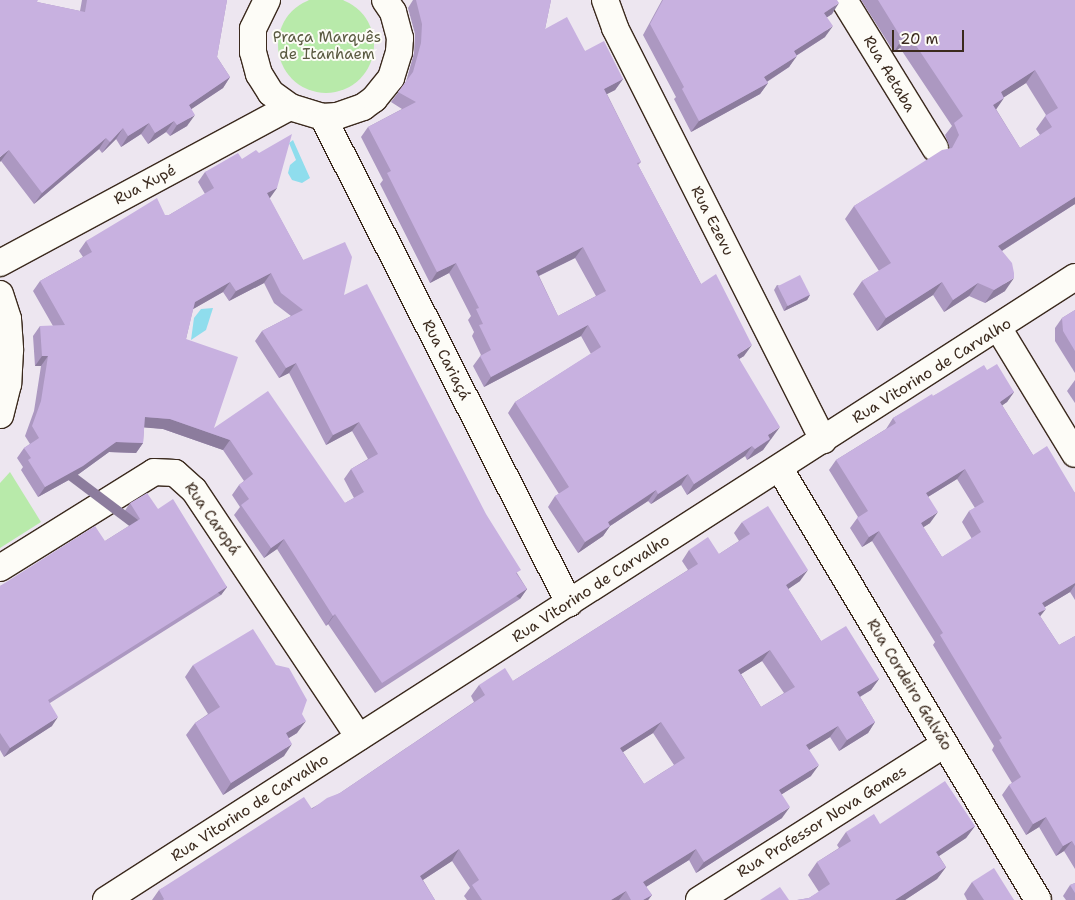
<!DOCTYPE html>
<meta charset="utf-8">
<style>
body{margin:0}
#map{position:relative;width:1075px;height:900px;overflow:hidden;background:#ede6f0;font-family:"Shantell Sans",sans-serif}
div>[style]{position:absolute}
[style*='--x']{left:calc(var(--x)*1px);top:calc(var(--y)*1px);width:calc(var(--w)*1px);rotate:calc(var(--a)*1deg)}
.green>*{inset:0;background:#b8eaaa}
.round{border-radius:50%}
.water>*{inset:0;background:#8fdded}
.roads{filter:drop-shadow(1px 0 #3b2a1e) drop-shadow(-1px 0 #3b2a1e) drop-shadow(0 1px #3b2a1e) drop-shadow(0 -1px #3b2a1e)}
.minor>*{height:26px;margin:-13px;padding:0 13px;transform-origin:13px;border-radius:13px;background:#fdfcf7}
.wall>*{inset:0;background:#ac98c1}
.shaded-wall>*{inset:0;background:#8c7c9d;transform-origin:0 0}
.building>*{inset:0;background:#c8b1e0;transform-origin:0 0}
span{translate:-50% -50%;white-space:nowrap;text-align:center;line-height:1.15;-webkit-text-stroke:4px #fdfcf7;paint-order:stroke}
.park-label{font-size:15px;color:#5a5a41}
.street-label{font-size:15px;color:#3b2a1e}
.scale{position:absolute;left:892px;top:30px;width:72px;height:22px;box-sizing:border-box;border:2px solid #3b2a1e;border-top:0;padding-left:6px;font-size:15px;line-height:18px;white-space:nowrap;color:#3b2a1e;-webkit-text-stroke:4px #fdfcf7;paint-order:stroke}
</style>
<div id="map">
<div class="green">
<div class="round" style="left:278px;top:-3px;width:96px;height:96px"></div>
<div style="clip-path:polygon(10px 472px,41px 522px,0 548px,0 483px)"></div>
</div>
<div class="water">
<div style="clip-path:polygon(293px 140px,310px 178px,302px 183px,292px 180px,288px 173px,290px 165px,296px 160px,289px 143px)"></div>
<div style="clip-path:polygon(213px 308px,206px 330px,191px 340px,194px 318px,201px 309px)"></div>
</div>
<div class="roads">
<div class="minor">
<div style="--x:267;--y:0;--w:32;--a:116"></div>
<div style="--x:253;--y:29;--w:23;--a:90"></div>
<div style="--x:253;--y:52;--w:23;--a:75"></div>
<div style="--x:259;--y:74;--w:22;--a:58"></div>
<div style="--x:271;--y:93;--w:24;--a:36"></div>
<div style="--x:290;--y:107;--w:34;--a:17"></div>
<div style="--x:323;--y:117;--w:14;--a:-4"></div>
<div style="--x:337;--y:116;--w:28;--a:-19"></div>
<div style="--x:363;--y:107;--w:14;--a:-36"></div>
<div style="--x:374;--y:99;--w:27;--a:-51"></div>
<div style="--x:391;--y:78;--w:27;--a:-73"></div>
<div style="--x:399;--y:52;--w:14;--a:-86"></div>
<div style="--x:400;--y:38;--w:27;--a:-105"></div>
<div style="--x:393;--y:12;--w:14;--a:-124"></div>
<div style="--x:605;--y:0;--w:30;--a:70"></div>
<div style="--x:615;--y:28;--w:462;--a:63.2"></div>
<div style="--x:844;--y:0;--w:174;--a:58.4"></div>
<div style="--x:323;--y:117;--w:545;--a:63.15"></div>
<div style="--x:0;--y:263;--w:329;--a:-28.3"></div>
<div style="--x:0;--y:294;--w:26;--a:72"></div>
<div style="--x:8;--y:319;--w:31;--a:86"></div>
<div style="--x:10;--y:350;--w:34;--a:93"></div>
<div style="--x:8;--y:384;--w:32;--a:104"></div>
<div style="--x:999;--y:329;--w:146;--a:58.7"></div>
<div style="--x:780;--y:469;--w:502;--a:59.09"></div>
<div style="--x:0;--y:568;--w:181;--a:-31.9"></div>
<div style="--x:154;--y:472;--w:21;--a:3"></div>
<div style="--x:175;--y:473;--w:25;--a:42"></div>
<div style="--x:194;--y:490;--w:297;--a:56.3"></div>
<div style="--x:106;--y:900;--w:1152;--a:-32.74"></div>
<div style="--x:699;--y:900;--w:291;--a:-32.4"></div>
</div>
</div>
<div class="wall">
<div style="clip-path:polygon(82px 0,227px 0,217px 57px,230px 77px,223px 88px,191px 109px,187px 126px,170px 136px,166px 132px,148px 144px,141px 134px,121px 147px,116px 139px,102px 153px,99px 149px,34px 204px,1px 161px,37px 2px,80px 11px)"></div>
<div style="clip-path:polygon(evenodd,413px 0,551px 0,545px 29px,585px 51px,623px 79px,615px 90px,607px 94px,641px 162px,638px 165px,701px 284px,744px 356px,739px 359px,772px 438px,770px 439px,763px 450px,747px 460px,745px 456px,687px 495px,681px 485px,651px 504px,648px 501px,610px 526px,603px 536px,578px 553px,548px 507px,555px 496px,559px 494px,508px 413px,515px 402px,591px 354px,581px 336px,484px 387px,473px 366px,481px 355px,472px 336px,474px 332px,468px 320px,471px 316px,449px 273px,430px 283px,380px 184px,383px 180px,361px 137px,368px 127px,402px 109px,391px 102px,406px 82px,414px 53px,415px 34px,408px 8px,413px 0,575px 258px,596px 296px,558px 316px,539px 276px,575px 258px)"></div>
<div style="clip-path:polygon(662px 0,837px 0,832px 14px,827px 17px,825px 37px,796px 56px,789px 67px,767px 82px,768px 83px,760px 94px,691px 132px,674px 99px,676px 97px,643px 35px)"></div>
<div style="clip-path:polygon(evenodd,861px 0,1075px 0,1075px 204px,1002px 251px,1005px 291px,985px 303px,969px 296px,944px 312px,933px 295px,877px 331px,853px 294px,862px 281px,879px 271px,845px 219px,854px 206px,950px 148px,945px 135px,952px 126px,900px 48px,894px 52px,861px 0,1026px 83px,1046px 115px,1036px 129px,1040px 135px,1020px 148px,996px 109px,1004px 97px,1026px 83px)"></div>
<div style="clip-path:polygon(evenodd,242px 159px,277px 188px,269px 198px,303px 260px,344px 295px,527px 589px,520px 599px,375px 693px,328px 624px,326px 626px,277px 549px,264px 558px,234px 515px,240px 507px,232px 495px,239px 485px,244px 481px,223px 450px,163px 429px,144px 427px,143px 443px,136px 453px,109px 452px,76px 476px,38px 497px,21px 470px,23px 467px,17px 458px,24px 448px,30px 444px,25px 436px,34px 411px,41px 366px,35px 366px,33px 336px,40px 326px,53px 326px,33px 291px,40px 281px,83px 257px,79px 251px,86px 241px,169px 215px,205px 194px,198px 182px,205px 172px,242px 159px,264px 283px,274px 303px,291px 316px,262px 331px,255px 341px,279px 378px,289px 373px,326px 445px,352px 431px,368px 459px,351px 469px,344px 479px,354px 498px,345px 503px,214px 428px,186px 339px,193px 309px,223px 292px,229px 301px,264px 283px)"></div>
<div style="clip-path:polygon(777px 285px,810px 295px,807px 300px,784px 311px,774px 290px)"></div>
<div style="clip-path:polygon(1075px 310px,1075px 373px,1055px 341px,1055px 328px,1062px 318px)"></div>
<div style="clip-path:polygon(evenodd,987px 370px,1014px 392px,1007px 402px,1002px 405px,1033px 455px,1075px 493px,1075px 600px,1070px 592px,1045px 607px,1040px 616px,1059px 645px,1075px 636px,1075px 869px,1064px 851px,1056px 856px,1039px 827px,1026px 835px,1002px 795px,1009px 785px,1012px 783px,992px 750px,994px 746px,933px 645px,935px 642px,872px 541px,862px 547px,850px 528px,858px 517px,829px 470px,836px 460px,886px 429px,893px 418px,933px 396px,987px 370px,957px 479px,975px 508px,969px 511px,962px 522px,972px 539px,942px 557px,923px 527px,930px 523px,928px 497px,957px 479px)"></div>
<div style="clip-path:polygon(1075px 380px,1075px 403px,1067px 391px)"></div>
<div style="clip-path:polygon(130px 503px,158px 509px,227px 587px,221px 595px,50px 703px,52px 726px,4px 757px,0 750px,0 586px,105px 541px,132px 524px,124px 512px)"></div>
<div style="clip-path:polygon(evenodd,742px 522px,800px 581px,788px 589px,821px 641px,879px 679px,871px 690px,860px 697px,875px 722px,868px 733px,839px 751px,830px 737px,809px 750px,811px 776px,782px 794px,782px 818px,696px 873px,689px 860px,646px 887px,652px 895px,648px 900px,467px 900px,464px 896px,470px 888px,452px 861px,423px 880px,435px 900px,152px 900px,159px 890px,340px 793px,474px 702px,471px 696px,479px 685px,513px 681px,688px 570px,682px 561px,689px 550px,719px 554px,739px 541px,734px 533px,742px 522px,762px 661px,784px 693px,761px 707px,741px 674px,762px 661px,742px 522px,653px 733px,674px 765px,644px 784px,623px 752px,653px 733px)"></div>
<div style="clip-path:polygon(193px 665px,302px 714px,297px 733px,289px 738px,284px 756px,223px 795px,186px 735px,195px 723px,208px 714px,185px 677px)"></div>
<div style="clip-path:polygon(880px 824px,975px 826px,966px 838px,939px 856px,946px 867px,937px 879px,905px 900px,797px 900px,809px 898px,819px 892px,808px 875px,817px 862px,839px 848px,837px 845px,846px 832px)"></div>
<div style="clip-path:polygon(972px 882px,1014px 900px,967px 900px,964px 894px)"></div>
<div style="clip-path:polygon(1075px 883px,1075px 900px,1066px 900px,1063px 896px,1070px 885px)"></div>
</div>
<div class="shaded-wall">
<div style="clip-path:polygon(839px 3px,832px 14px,817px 24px,824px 13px)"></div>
<div style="clip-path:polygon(833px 26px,825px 37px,786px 62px,794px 51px)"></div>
<div style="clip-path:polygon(909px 35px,900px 48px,894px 52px,902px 39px)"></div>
<div style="clip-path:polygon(797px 56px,789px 67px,757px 88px,764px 77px)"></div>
<div style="clip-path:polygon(1035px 70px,1026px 83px,992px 105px,1001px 92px)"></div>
<div style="clip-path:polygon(230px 77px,223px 88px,181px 116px,189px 105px)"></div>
<div style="clip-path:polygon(623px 79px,615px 90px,597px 99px,604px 89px)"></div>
<div style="clip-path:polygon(768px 83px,760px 94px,691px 132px,699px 121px)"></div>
<div style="clip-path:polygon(1004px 98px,995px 111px,993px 105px)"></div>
<div style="clip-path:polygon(195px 115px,187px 126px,170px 136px,177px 125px)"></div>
<div style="clip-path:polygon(174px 121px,166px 132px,148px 144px,155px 133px)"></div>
<div style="clip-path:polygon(149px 123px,141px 134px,121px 147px,128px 136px)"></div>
<div style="clip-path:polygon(123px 128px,116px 139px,102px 153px,110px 142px)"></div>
<div style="clip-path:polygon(106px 138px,99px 149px,34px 204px,42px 193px)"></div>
<div style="clip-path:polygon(9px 150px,1px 161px,0 162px,0 157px)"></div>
<div style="clip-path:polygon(277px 188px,270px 198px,260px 203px,267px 193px)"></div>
<div style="clip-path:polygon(1075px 197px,1075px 204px,989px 259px,998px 246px)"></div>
<div style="clip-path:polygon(583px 247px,575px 258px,528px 281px,536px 271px)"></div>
<div style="clip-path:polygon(456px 263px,449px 273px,430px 283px,437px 272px)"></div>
<div style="clip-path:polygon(271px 273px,264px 283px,229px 301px,236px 291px)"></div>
<div style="clip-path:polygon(1014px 278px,1005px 291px,985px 303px,994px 290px)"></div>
<div style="clip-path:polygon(230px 282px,223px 292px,188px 312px,195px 302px)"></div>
<div style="clip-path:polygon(942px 282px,933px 295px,877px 331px,886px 318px)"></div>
<div style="clip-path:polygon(978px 283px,969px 296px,944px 312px,953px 300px)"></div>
<div style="clip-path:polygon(810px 295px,807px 300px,784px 311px,787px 306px)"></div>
<div style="clip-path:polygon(588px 325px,581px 336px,484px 387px,491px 377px)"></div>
<div style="clip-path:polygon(752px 345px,744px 356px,729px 365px,737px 355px)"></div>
<div style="clip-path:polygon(42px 356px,48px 356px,41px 366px,35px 366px)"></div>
<div style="clip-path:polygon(296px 363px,289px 373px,279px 378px,286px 368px)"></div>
<div style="clip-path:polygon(1014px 392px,1007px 402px,993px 412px,1000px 402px)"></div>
<div style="clip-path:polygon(145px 417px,170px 419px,230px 440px,223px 450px,163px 429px,138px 427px)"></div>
<div style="clip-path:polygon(359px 422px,352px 431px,326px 445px,333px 435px)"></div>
<div style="clip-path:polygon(780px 427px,763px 450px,747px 460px,755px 449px,768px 435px)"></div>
<div style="clip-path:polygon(116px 442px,143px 443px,136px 453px,109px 452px,76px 476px,38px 497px,45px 487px)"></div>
<div style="clip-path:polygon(752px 446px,745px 456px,687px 495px,694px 484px)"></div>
<div style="clip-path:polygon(965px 469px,957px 479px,918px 503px,926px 493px)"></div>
<div style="clip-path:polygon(688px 474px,681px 485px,651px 504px,658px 494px)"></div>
<div style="clip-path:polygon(656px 490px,648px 501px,610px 526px,603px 536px,578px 553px,585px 542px,608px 522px)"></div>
<div style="clip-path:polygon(938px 512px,930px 523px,913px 534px,921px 523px)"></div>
<div style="clip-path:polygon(879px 531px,872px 541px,862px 547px,869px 537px)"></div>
<div style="clip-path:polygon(284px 539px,277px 549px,264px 558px,271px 548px)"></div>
<div style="clip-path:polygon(808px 570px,800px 581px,778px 596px,786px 585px)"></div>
<div style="clip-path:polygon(1075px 583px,1075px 585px,1070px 592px,1035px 613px,1042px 603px)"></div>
<div style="left:227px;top:587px;width:10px;height:212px;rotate:127deg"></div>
<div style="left:527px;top:589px;width:12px;height:173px;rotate:125deg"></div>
<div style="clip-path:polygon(1046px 609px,1038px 619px,1038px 613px)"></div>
<div style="clip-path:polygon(335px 614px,328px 624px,326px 626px,333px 616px)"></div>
<div style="clip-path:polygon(770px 650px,762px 661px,730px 681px,738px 670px)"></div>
<div style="clip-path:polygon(879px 679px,871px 690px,849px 703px,857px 692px)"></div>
<div style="clip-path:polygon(58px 717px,52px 726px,4px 757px,10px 748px)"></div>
<div style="clip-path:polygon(306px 721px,297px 733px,277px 745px,286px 733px)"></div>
<div style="clip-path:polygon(661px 722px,653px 733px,612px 759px,620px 748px)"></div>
<div style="clip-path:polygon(875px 722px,868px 733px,839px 751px,847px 740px)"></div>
<div style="clip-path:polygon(838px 726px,830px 737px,799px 756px,806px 745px)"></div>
<div style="clip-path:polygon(292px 744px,284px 756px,223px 795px,231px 783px)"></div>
<div style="clip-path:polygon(819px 765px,811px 776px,771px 801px,779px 790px)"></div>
<div style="clip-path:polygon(790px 807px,782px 818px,696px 873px,704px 862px)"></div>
<div style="clip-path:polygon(1046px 817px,1039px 827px,1026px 835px,1033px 824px)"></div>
<div style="clip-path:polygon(975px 826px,966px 838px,927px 864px,936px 852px)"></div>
<div style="clip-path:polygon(1072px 841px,1064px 851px,1056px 856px,1063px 846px)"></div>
<div style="clip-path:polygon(459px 849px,452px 861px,412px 887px,420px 876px)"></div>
<div style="clip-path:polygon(696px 849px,689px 860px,636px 893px,643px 882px)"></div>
<div style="clip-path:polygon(946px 867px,937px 879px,905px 900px,895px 900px)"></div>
<div style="clip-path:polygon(626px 891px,619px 900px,611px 900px)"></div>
<div style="clip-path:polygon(652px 895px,648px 900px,643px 900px)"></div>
</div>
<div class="building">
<div style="clip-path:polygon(0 0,38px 0,37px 2px,85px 12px,87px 0,227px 0,217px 57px,230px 77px,189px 105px,195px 115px,177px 125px,174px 121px,155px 133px,149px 123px,128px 136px,123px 128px,110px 142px,106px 138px,42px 193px,9px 150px,0 157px)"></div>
<div style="clip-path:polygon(evenodd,416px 0,551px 0,545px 29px,567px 17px,585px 51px,604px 41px,623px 79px,604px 89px,641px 162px,637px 163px,701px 284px,716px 274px,752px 345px,737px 355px,780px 427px,768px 435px,770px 439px,755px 449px,752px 446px,694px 484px,688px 474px,658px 494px,656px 490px,608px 522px,610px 526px,585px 542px,555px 496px,569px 487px,515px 402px,601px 347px,588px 325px,491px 377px,480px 356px,491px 350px,479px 325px,483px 324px,476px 309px,479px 308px,456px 263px,437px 272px,387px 173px,391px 171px,368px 127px,416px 102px,398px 92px,413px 72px,421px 43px,422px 24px,416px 0,583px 247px,606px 291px,558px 316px,536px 271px,583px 247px)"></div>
<div style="clip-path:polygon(663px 0,837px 0,839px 3px,824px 13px,833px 26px,794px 51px,797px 56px,764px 77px,768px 83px,699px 121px,682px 89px,684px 87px,650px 24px)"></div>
<div style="clip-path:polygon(evenodd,878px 0,1075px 0,1075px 197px,998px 246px,1012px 263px,1014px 273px,1014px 278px,994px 290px,978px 283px,953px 300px,942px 282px,886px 318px,862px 281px,891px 263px,854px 206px,942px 150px,952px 148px,959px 135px,954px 123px,963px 116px,909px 35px,902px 39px,878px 0,1035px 70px,1058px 108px,1045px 116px,1052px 127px,1020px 148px,993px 105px,1004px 98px,1001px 92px,1035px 70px)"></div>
<div style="clip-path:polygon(evenodd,292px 134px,277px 188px,267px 193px,303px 260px,345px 242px,352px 257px,344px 295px,367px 284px,486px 514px,521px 570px,516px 573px,527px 589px,382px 683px,335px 614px,333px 616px,284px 539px,271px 548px,241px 505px,249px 499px,239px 485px,253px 474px,230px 440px,170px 419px,145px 417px,143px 443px,116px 442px,83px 466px,45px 487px,28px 460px,31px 458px,24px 448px,39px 438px,32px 426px,41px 401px,48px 356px,42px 356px,40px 326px,65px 325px,40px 281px,92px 252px,86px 241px,126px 217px,157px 198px,165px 215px,169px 215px,214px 188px,205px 172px,238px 153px,242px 159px,256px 150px,259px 153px,292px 134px,271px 273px,281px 293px,303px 310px,262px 331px,286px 368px,296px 363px,333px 435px,359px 422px,378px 454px,351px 469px,364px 492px,345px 503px,268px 391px,214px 428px,238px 357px,186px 339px,195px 302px,230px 282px,236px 291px,271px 273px)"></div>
<div style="left:800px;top:275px;width:22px;height:25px;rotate:63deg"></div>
<div style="clip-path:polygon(1075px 310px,1075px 351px,1063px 331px,1062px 318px)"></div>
<div style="clip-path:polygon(evenodd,997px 364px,1014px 392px,1000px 402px,1033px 455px,1047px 446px,1075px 493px,1075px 583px,1042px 603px,1046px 609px,1038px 613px,1059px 645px,1075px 636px,1075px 846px,1072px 841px,1063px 846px,1046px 817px,1033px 824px,1009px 785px,1021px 777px,999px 740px,1002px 738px,940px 635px,943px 633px,879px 531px,869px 537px,857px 518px,868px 511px,836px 460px,896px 423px,893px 418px,932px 394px,933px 396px,984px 365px,987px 370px,997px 364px,965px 469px,984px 502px,969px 511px,981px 532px,942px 557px,921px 523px,938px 512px,926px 493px,965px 469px)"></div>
<div style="clip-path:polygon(147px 493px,158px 509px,173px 499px,227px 587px,48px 700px,58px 717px,10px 748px,0 733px,0 586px,95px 526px,105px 541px,140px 519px,130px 503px)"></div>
<div style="clip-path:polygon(evenodd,768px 506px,808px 570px,786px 585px,821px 641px,846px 626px,879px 679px,857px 692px,875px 722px,847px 740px,838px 726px,806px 745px,819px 765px,779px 790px,790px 807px,704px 862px,696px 849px,643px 882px,652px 895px,643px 900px,631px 900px,626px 891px,611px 900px,482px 900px,472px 885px,479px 880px,459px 849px,420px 876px,435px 900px,163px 900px,164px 899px,159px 890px,304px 797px,312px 809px,327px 798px,340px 793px,485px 695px,479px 685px,505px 668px,513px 681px,698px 564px,689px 550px,708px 537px,719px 554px,750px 534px,742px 522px,768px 506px,770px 650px,795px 687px,761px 707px,738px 670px,770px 650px,768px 506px,661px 722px,685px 758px,644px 784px,620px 748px,661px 722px)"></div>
<div style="clip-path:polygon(253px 629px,276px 665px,289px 668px,307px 700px,302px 714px,306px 721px,286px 733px,292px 744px,231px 783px,195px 723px,220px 707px,193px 665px)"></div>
<div style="clip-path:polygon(945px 781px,975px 826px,936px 852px,946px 867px,895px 900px,797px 900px,809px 898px,830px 884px,817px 862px,851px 841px,846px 832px,874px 814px,880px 824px)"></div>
<div style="clip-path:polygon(994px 868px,1014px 900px,984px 900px,972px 882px)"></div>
<div style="clip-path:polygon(1075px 883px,1075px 893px,1070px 885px)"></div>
<div style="clip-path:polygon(780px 887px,789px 900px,760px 900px)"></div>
</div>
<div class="park-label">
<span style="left:327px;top:46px">Praça Marquês<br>de Itanhaem</span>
</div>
<div class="street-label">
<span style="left:889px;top:74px;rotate:59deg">Rua Aetaba</span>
<span style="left:145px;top:185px;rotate:-28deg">Rua Xupé</span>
<span style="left:712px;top:221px;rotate:63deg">Rua Ezevu</span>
<span style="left:446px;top:360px;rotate:63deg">Rua Cariaçá</span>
<span style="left:932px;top:371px;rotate:-32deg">Rua Vitorino de Carvalho</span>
<span style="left:212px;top:519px;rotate:55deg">Rua Caropá</span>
<span style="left:591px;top:589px;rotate:-33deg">Rua Vitorino de Carvalho</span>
<span style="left:909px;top:685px;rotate:59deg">Rua Cordeiro Galvão</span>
<span style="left:250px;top:808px;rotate:-33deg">Rua Vitorino de Carvalho</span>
<span style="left:822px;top:822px;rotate:-32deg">Rua Professor Nova Gomes</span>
</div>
<div class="scale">20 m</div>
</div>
